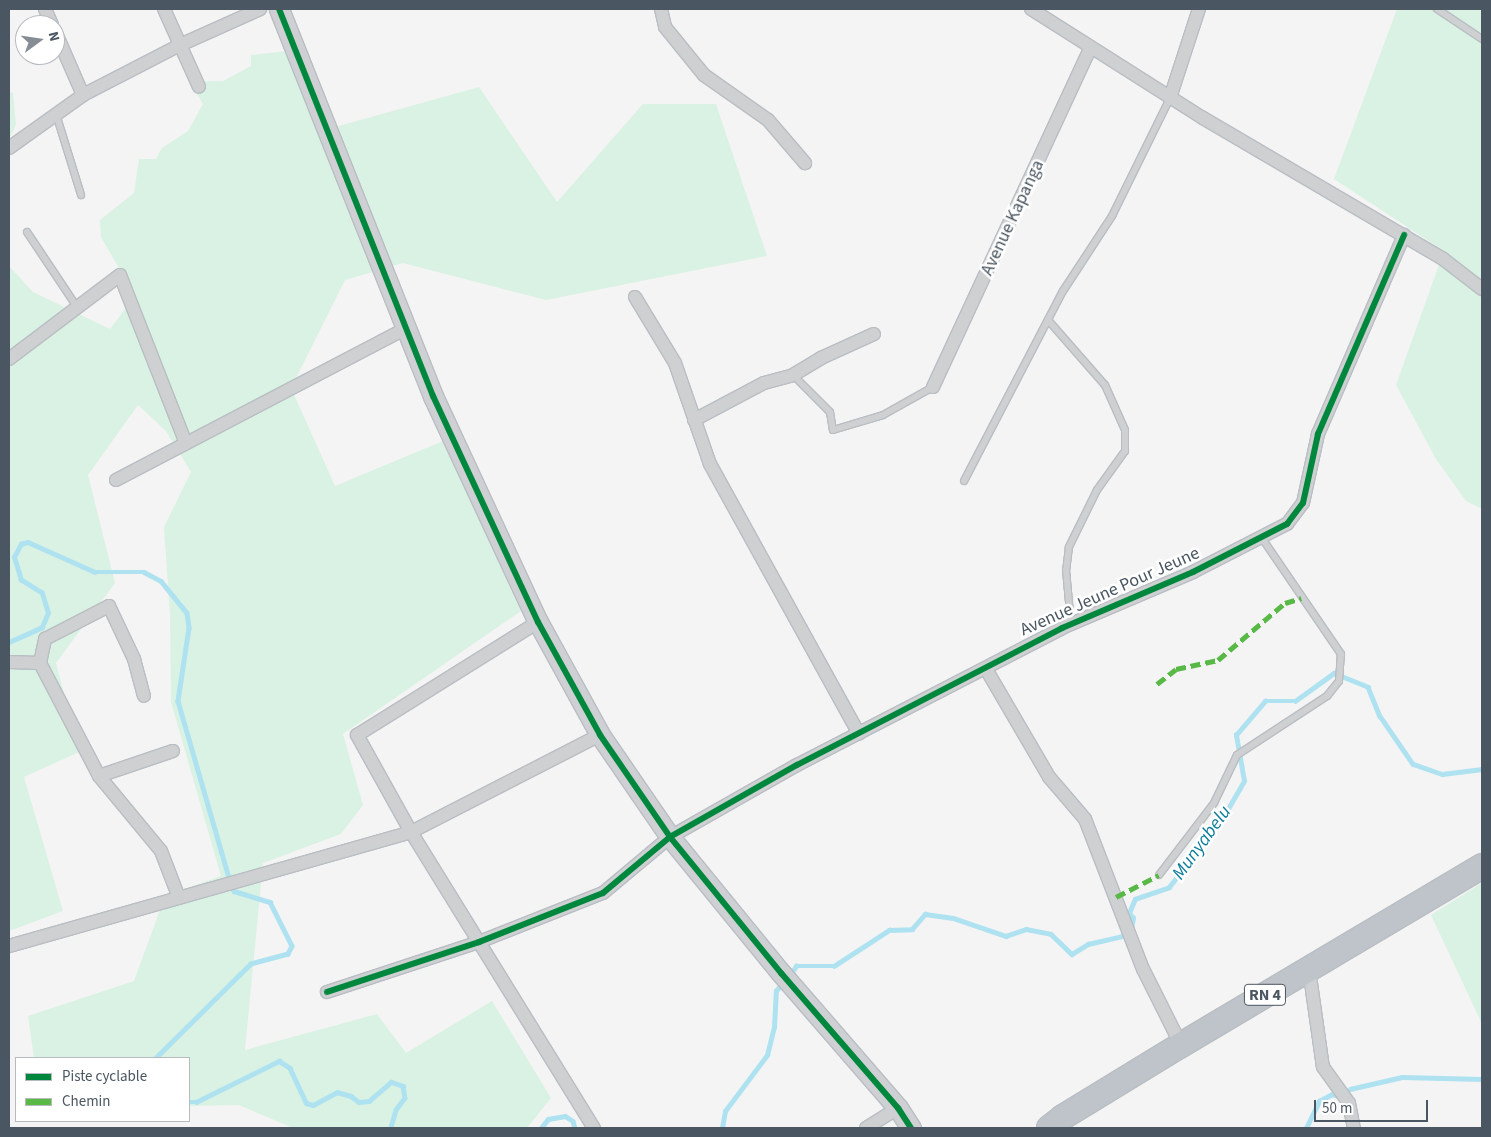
<!DOCTYPE html>
<style>
body{margin:0}
#map{position:relative;width:1491px;height:1137px;overflow:hidden;background:#f4f4f4;font-family:"Source Sans 3",sans-serif}
div>[style]{position:absolute}
[style*='--x']{left:calc(var(--x)*1px);top:calc(var(--y)*1px);width:calc(var(--w)*1px);rotate:calc(var(--a)*1deg)}
.green>*{inset:0;background:#d9f2e3}
.stream>*{height:4.5px;margin:-2.25px;padding:0 2.25px;transform-origin:2.25px;border-radius:2.25px;background:#aee2f0}
.roads{filter:drop-shadow(1px 0 #b9bec3) drop-shadow(-1px 0 #b9bec3) drop-shadow(0 1px #b9bec3) drop-shadow(0 -1px #b9bec3)}
.lane>*{height:6px;margin:-3px;padding:0 3px;transform-origin:3px;border-radius:3px;background:#ced0d2}
.street>*{height:12px;margin:-6px;padding:0 6px;transform-origin:6px;border-radius:6px;background:#ced0d2}
.secondary>*{height:19px;margin:-9.5px;padding:0 9.5px;transform-origin:9.5px;border-radius:9.5px;background:#ced0d4}
.highway>*{height:24px;margin:-12px;padding:0 12px;transform-origin:12px;border-radius:12px;background:#bec4c9}
.quiet>*{height:5px;margin-top:-2.5px;transform-origin:0;background:repeating-linear-gradient(90deg,#58b947 0 10px,transparent 0 15px)}
.cycleway>*{height:6px;margin:-3px;padding:0 3px;transform-origin:3px;border-radius:3px;background:#00873e}
span{translate:-50% -50%;white-space:nowrap;text-align:center;line-height:1.15;-webkit-text-stroke:5px #fff;paint-order:stroke}
.shield-label span{padding:1px 4px;background:#fff;border:1px solid;border-radius:4px;-webkit-text-stroke-width:0}
.shield-label{font-size:16px;color:#4a5661;font-weight:700}
.street-label{font-size:18px;color:#4a5661}
.water-label{font-size:19px;color:#0c7c9b;font-style:italic}
.frame{position:absolute;inset:0;border:10px solid #4a5661;pointer-events:none}
.legend{position:absolute;left:15px;top:1057px;width:175px;height:65px;box-sizing:border-box;background:#fff;border:1px solid #b7bbc0;margin:0;padding:6px 9px;list-style:none;font-size:15px;color:#4a5661}
.legend li{display:flex;align-items:center;gap:10px;height:25px}
.legend b{width:25px;border:1px solid #b7bbc0}
.north{position:absolute;left:15px;top:15px;width:50px;height:50px;box-sizing:border-box;background:#fff;border:1px solid #b7bbc0;border-radius:50%;rotate:76deg;font-size:14px;font-weight:700;line-height:20px;text-align:center;color:#4a5661}
.north::after{content:'';display:block;margin:auto;width:18px;height:22px;background:#868d94;clip-path:polygon(50% 0,100% 100%,50% 72%,0 100%)}
.scale{position:absolute;left:1314px;top:1100px;width:114px;height:22px;box-sizing:border-box;border:2px solid #4a5661;border-top:0;padding-left:6px;font-size:15px;line-height:18px;white-space:nowrap;color:#4a5661;-webkit-text-stroke:4px #fff;paint-order:stroke}
</style>
<div id="map">
<div class="green">
<div style="clip-path:polygon(1397px 9px,1482px 9px,1482px 509px,1466px 501px,1436px 459px,1396px 385px,1444px 251px,1334px 179px)"></div>
<div style="clip-path:polygon(288px 51px,321px 131px,479px 87px,557px 202px,643px 104px,716px 104px,767px 256px,546px 300px,403px 263px,345px 280px,291px 388px,335px 486px,443px 441px,521px 611px,343px 734px,363px 805px,341px 834px,263px 863px,245px 1050px,377px 1014px,406px 1053px,492px 1001px,551px 1098px,527px 1128px,293px 1128px,239px 1105px,189px 1106px,189px 1058px,34px 1058px,28px 1016px,134px 981px,165px 896px,221px 876px,171px 702px,170px 615px,164px 527px,191px 472px,166px 431px,138px 405px,88px 475px,115px 583px,56px 663px,79px 752px,24px 777px,63px 911px,9px 931px,9px 266px,33px 292px,110px 329px,135px 296px,101px 237px,100px 220px,134px 193px,139px 159px,156px 159px,162px 148px,188px 131px,203px 104px,190px 82px,223px 81px,251px 66px,251px 55px)"></div>
<div style="clip-path:polygon(9px 92px,13px 93px,16px 125px,9px 139px)"></div>
<div style="clip-path:polygon(1482px 883px,1482px 1024px,1431px 915px)"></div>
</div>
<div class="stream">
<div style="--x:9;--y:642;--w:36;--a:-24"></div>
<div style="--x:42;--y:627;--w:15;--a:-67"></div>
<div style="--x:48;--y:613;--w:21;--a:-107"></div>
<div style="--x:42;--y:593;--w:25;--a:-148"></div>
<div style="--x:21;--y:580;--w:24;--a:-107"></div>
<div style="--x:14;--y:557;--w:15;--a:-62"></div>
<div style="--x:21;--y:544;--w:7;--a:-16"></div>
<div style="--x:28;--y:542;--w:73;--a:24.1"></div>
<div style="--x:95;--y:572;--w:49;--a:0"></div>
<div style="--x:144;--y:572;--w:19;--a:28"></div>
<div style="--x:161;--y:581;--w:41;--a:50.9"></div>
<div style="--x:187;--y:613;--w:15;--a:82"></div>
<div style="--x:189;--y:628;--w:74;--a:98.6"></div>
<div style="--x:178;--y:701;--w:184;--a:73.9"></div>
<div style="--x:229;--y:878;--w:14;--a:69"></div>
<div style="--x:234;--y:891;--w:38;--a:17"></div>
<div style="--x:270;--y:902;--w:49;--a:63.4"></div>
<div style="--x:292;--y:946;--w:9;--a:117"></div>
<div style="--x:288;--y:954;--w:38;--a:165"></div>
<div style="--x:251;--y:964;--w:134;--a:135.3"></div>
<div style="--x:1131;--y:929;--w:11;--a:-80"></div>
<div style="--x:1133;--y:918;--w:6;--a:-129"></div>
<div style="--x:1129;--y:913;--w:15;--a:-67"></div>
<div style="--x:1135;--y:899;--w:36;--a:-19"></div>
<div style="--x:1169;--y:887;--w:92;--a:-52.5"></div>
<div style="--x:1225;--y:814;--w:38;--a:-60"></div>
<div style="--x:1244;--y:781;--w:47;--a:-99.9"></div>
<div style="--x:1236;--y:735;--w:45;--a:-49.5"></div>
<div style="--x:1265;--y:701;--w:30;--a:0"></div>
<div style="--x:1295;--y:701;--w:48;--a:-35.7"></div>
<div style="--x:1334;--y:673;--w:37;--a:22"></div>
<div style="--x:1368;--y:687;--w:31;--a:68"></div>
<div style="--x:1380;--y:716;--w:58;--a:55.5"></div>
<div style="--x:1413;--y:764;--w:31;--a:19"></div>
<div style="--x:1442;--y:774;--w:40;--a:-7.1"></div>
<div style="--x:790;--y:975;--w:11;--a:-56"></div>
<div style="--x:796;--y:966;--w:38;--a:0"></div>
<div style="--x:834;--y:966;--w:66;--a:-33.2"></div>
<div style="--x:889;--y:930;--w:23;--a:-2"></div>
<div style="--x:912;--y:929;--w:20;--a:-49"></div>
<div style="--x:925;--y:914;--w:28;--a:8"></div>
<div style="--x:953;--y:918;--w:56;--a:18.8"></div>
<div style="--x:1006;--y:936;--w:21;--a:-19"></div>
<div style="--x:1026;--y:929;--w:25;--a:11"></div>
<div style="--x:1051;--y:934;--w:29;--a:44"></div>
<div style="--x:1072;--y:954;--w:19;--a:-32"></div>
<div style="--x:1088;--y:944;--w:40;--a:-13"></div>
<div style="--x:1350;--y:1089;--w:53;--a:-13"></div>
<div style="--x:1402;--y:1077;--w:80;--a:1.4"></div>
<div style="--x:189;--y:1102;--w:7;--a:0"></div>
<div style="--x:196;--y:1102;--w:93;--a:-26.3"></div>
<div style="--x:279;--y:1061;--w:13;--a:32"></div>
<div style="--x:290;--y:1068;--w:38;--a:65"></div>
<div style="--x:306;--y:1103;--w:7;--a:16"></div>
<div style="--x:313;--y:1105;--w:27;--a:-28"></div>
<div style="--x:337;--y:1092;--w:15;--a:16"></div>
<div style="--x:351;--y:1096;--w:10;--a:37"></div>
<div style="--x:359;--y:1102;--w:10;--a:-6"></div>
<div style="--x:369;--y:1101;--w:29;--a:-41"></div>
<div style="--x:391;--y:1082;--w:13;--a:18"></div>
<div style="--x:403;--y:1086;--w:12;--a:81"></div>
<div style="--x:405;--y:1098;--w:15;--a:127"></div>
<div style="--x:396;--y:1110;--w:19;--a:106"></div>
<div style="--x:541;--y:1128;--w:11;--a:-52"></div>
<div style="--x:548;--y:1119;--w:17;--a:-10"></div>
<div style="--x:565;--y:1116;--w:9;--a:32"></div>
<div style="--x:573;--y:1121;--w:7;--a:74"></div>
<div style="--x:722;--y:1128;--w:17;--a:-80"></div>
<div style="--x:725;--y:1111;--w:70;--a:-53.1"></div>
<div style="--x:767;--y:1055;--w:29;--a:-76"></div>
<div style="--x:774;--y:1027;--w:36;--a:-87"></div>
<div style="--x:776;--y:991;--w:11;--a:-52"></div>
<div style="--x:1306;--y:1128;--w:30;--a:-64"></div>
<div style="--x:1319;--y:1101;--w:15;--a:-28"></div>
<div style="--x:1332;--y:1094;--w:7;--a:16"></div>
</div>
<div class="roads">
<div class="lane">
<div style="--x:1437;--y:9;--w:54;--a:33.7"></div>
<div style="--x:56;--y:114;--w:85;--a:72.8"></div>
<div style="--x:27;--y:232;--w:90;--a:56.3"></div>
<div style="--x:1048;--y:320;--w:86;--a:48.8"></div>
<div style="--x:1105;--y:385;--w:49;--a:66"></div>
<div style="--x:1125;--y:430;--w:21;--a:90"></div>
<div style="--x:1125;--y:451;--w:48;--a:125.7"></div>
<div style="--x:1097;--y:490;--w:64;--a:116.2"></div>
<div style="--x:1069;--y:547;--w:23;--a:97"></div>
<div style="--x:1066;--y:570;--w:54;--a:84.7"></div>
<div style="--x:793;--y:375;--w:52;--a:45"></div>
<div style="--x:830;--y:412;--w:18;--a:81"></div>
<div style="--x:833;--y:430;--w:52;--a:-16.7"></div>
<div style="--x:883;--y:415;--w:57;--a:-29.2"></div>
<div style="--x:964;--y:481;--w:214;--a:-62.5"></div>
<div style="--x:1063;--y:291;--w:90;--a:-56.8"></div>
<div style="--x:1112;--y:216;--w:131;--a:-63.8"></div>
<div style="--x:1159;--y:875;--w:91;--a:-52.6"></div>
<div style="--x:1214;--y:803;--w:53;--a:-64.4"></div>
<div style="--x:1237;--y:755;--w:108;--a:-33.2"></div>
<div style="--x:1327;--y:696;--w:19;--a:-51"></div>
<div style="--x:1339;--y:681;--w:27;--a:-86"></div>
<div style="--x:1341;--y:654;--w:140;--a:-124.3"></div>
</div>
<div class="street">
<div style="--x:45;--y:9;--w:17;--a:66"></div>
<div style="--x:164;--y:9;--w:85;--a:65.8"></div>
<div style="--x:661;--y:9;--w:18;--a:77"></div>
<div style="--x:665;--y:27;--w:62;--a:50.9"></div>
<div style="--x:704;--y:75;--w:78;--a:35.1"></div>
<div style="--x:768;--y:120;--w:57;--a:49.3"></div>
<div style="--x:1031;--y:9;--w:204;--a:32.4"></div>
<div style="--x:1203;--y:118;--w:278;--a:30.4"></div>
<div style="--x:1443;--y:259;--w:49;--a:37.6"></div>
<div style="--x:55;--y:31;--w:70;--a:66.4"></div>
<div style="--x:1170;--y:98;--w:94;--a:-72"></div>
<div style="--x:9;--y:148;--w:91;--a:-35.6"></div>
<div style="--x:83;--y:95;--w:109;--a:-27.3"></div>
<div style="--x:180;--y:45;--w:88;--a:-24.2"></div>
<div style="--x:635;--y:297;--w:77;--a:58.8"></div>
<div style="--x:675;--y:363;--w:107;--a:70.9"></div>
<div style="--x:710;--y:464;--w:308;--a:61.1"></div>
<div style="--x:9;--y:359;--w:139;--a:-37.1"></div>
<div style="--x:120;--y:275;--w:180;--a:68.6"></div>
<div style="--x:933;--y:387;--w:374;--a:-65.1"></div>
<div style="--x:694;--y:420;--w:79;--a:-27.9"></div>
<div style="--x:764;--y:383;--w:30;--a:-15"></div>
<div style="--x:793;--y:375;--w:33;--a:-31"></div>
<div style="--x:821;--y:358;--w:58;--a:-24.4"></div>
<div style="--x:116;--y:480;--w:328;--a:-27.6"></div>
<div style="--x:538;--y:622;--w:213;--a:148"></div>
<div style="--x:357;--y:735;--w:111;--a:60.9"></div>
<div style="--x:411;--y:832;--w:348;--a:58.3"></div>
<div style="--x:9;--y:662;--w:31;--a:2"></div>
<div style="--x:40;--y:663;--w:127;--a:62.4"></div>
<div style="--x:99;--y:776;--w:97;--a:50.4"></div>
<div style="--x:161;--y:851;--w:50;--a:69"></div>
<div style="--x:40;--y:663;--w:25;--a:-78"></div>
<div style="--x:45;--y:639;--w:72;--a:-27.3"></div>
<div style="--x:109;--y:606;--w:59;--a:64.7"></div>
<div style="--x:134;--y:659;--w:38;--a:75"></div>
<div style="--x:986;--y:669;--w:125;--a:59.7"></div>
<div style="--x:1049;--y:777;--w:55;--a:49.4"></div>
<div style="--x:1085;--y:819;--w:161;--a:68.9"></div>
<div style="--x:1143;--y:969;--w:85;--a:63.4"></div>
<div style="--x:99;--y:776;--w:78;--a:-18.7"></div>
<div style="--x:9;--y:946;--w:418;--a:-15.8"></div>
<div style="--x:411;--y:832;--w:212;--a:-27.2"></div>
<div style="--x:1309;--y:969;--w:99;--a:81.9"></div>
<div style="--x:1323;--y:1067;--w:44;--a:54.2"></div>
<div style="--x:1349;--y:1103;--w:25;--a:79"></div>
<div style="--x:327;--y:992;--w:160;--a:-18.2"></div>
<div style="--x:479;--y:942;--w:133;--a:-21.6"></div>
<div style="--x:603;--y:893;--w:87;--a:-39.9"></div>
<div style="--x:670;--y:837;--w:146;--a:-29.6"></div>
<div style="--x:797;--y:765;--w:298;--a:-27.3"></div>
<div style="--x:1062;--y:628;--w:142;--a:-23.1"></div>
<div style="--x:1193;--y:572;--w:106;--a:-27.1"></div>
<div style="--x:1287;--y:524;--w:26;--a:-53"></div>
<div style="--x:1303;--y:503;--w:71;--a:-77.7"></div>
<div style="--x:1318;--y:434;--w:217;--a:-66.6"></div>
<div style="--x:866;--y:1128;--w:38;--a:-32"></div>
</div>
<div class="secondary">
<div style="--x:279;--y:9;--w:417;--a:68.3"></div>
<div style="--x:433;--y:396;--w:249;--a:65.1"></div>
<div style="--x:538;--y:622;--w:129;--a:61.2"></div>
<div style="--x:600;--y:735;--w:124;--a:55.5"></div>
<div style="--x:670;--y:837;--w:176;--a:50.8"></div>
<div style="--x:781;--y:973;--w:179;--a:49.1"></div>
<div style="--x:898;--y:1108;--w:24;--a:57"></div>
</div>
<div class="highway">
<div style="--x:1049;--y:1128;--w:18;--a:-38"></div>
<div style="--x:1063;--y:1117;--w:138;--a:-31.4"></div>
<div style="--x:1181;--y:1045;--w:350;--a:-30.7"></div>
</div>
</div>
<div class="quiet">
<div style="--x:1157;--y:684;--w:24;--a:-38"></div>
<div style="--x:1176;--y:669;--w:43;--a:-12.1"></div>
<div style="--x:1218;--y:660;--w:88;--a:-40.4"></div>
<div style="--x:1285;--y:603;--w:17;--a:-17"></div>
<div style="--x:1116;--y:897;--w:48;--a:-27.1"></div>
</div>
<div class="cycleway">
<div style="--x:279;--y:9;--w:417;--a:68.3"></div>
<div style="--x:433;--y:396;--w:249;--a:65.1"></div>
<div style="--x:538;--y:622;--w:129;--a:61.2"></div>
<div style="--x:600;--y:735;--w:124;--a:55.5"></div>
<div style="--x:670;--y:837;--w:176;--a:50.8"></div>
<div style="--x:781;--y:973;--w:179;--a:49.1"></div>
<div style="--x:898;--y:1108;--w:24;--a:57"></div>
<div style="--x:327;--y:992;--w:160;--a:-18.2"></div>
<div style="--x:479;--y:942;--w:133;--a:-21.6"></div>
<div style="--x:603;--y:893;--w:87;--a:-39.9"></div>
<div style="--x:670;--y:837;--w:146;--a:-29.6"></div>
<div style="--x:797;--y:765;--w:298;--a:-27.3"></div>
<div style="--x:1062;--y:628;--w:142;--a:-23.1"></div>
<div style="--x:1193;--y:572;--w:106;--a:-27.1"></div>
<div style="--x:1287;--y:524;--w:26;--a:-53"></div>
<div style="--x:1303;--y:503;--w:71;--a:-77.7"></div>
<div style="--x:1318;--y:434;--w:217;--a:-66.6"></div>
</div>
<div class="shield-label">
<span style="left:1265px;top:995px">RN 4</span>
</div>
<div class="street-label">
<span style="left:1013px;top:218px;rotate:-65deg">Avenue Kapanga</span>
<span style="left:1110px;top:592px;rotate:-24deg">Avenue Jeune Pour Jeune</span>
</div>
<div class="water-label">
<span style="left:1202px;top:843px;rotate:-54deg">Munyabelu</span>
</div>
<div class="frame"></div>
<ul class="legend">
<li><b style="height:6px;background:#00873e"></b>Piste cyclable</li>
<li><b style="height:6px;background:#58b947"></b>Chemin</li>
</ul>
<div class="north">N</div>
<div class="scale">50 m</div>
</div>
